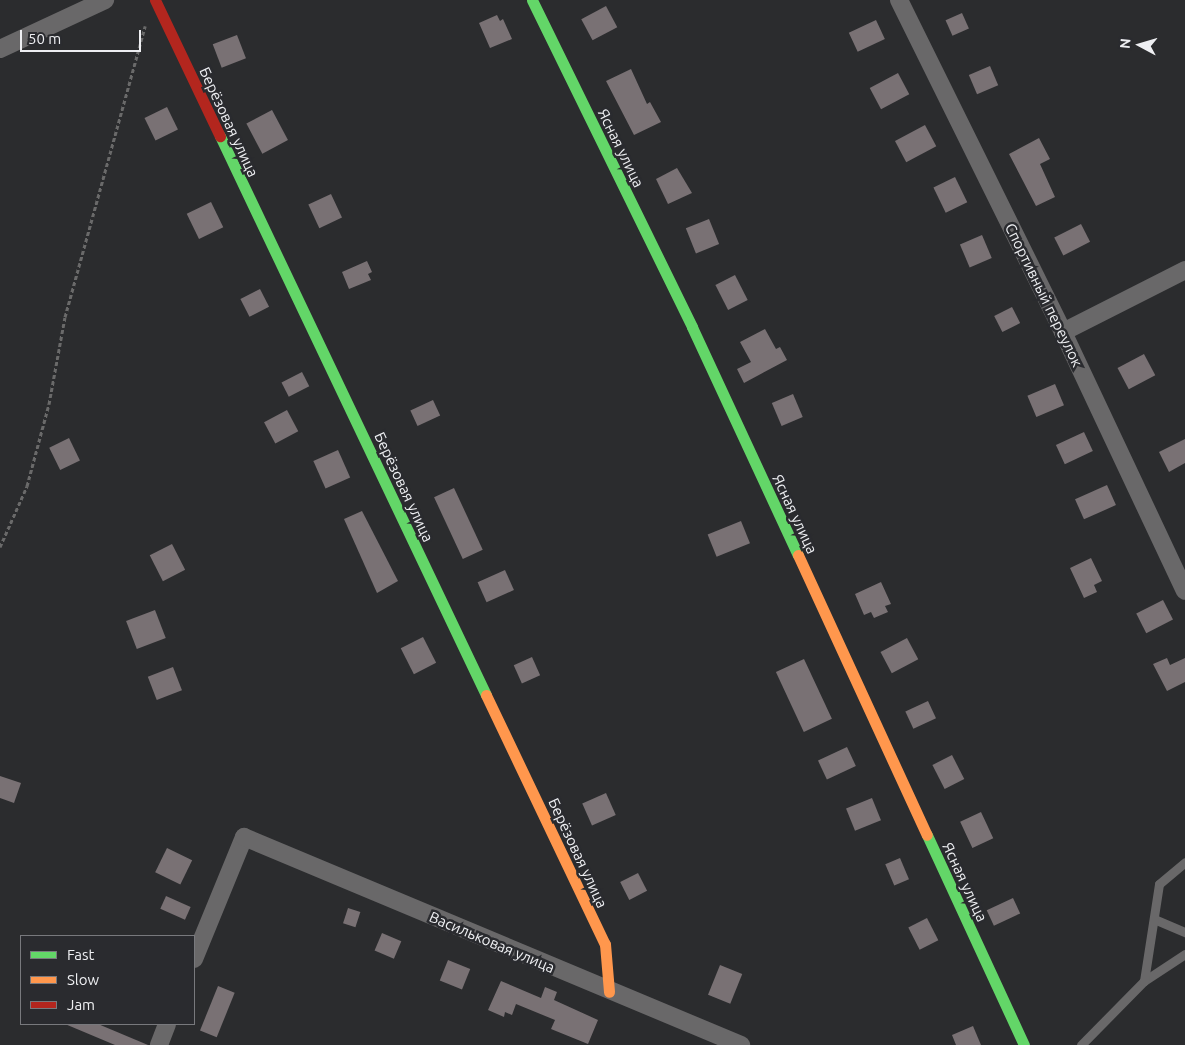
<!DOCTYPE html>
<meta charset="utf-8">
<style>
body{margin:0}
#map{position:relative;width:1185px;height:1045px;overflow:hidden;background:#2b2c2e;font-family:Ubuntu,sans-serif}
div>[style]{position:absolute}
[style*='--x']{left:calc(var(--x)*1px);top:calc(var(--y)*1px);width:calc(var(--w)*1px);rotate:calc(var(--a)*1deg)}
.building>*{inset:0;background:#797174;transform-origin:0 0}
.path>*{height:3px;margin-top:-1.5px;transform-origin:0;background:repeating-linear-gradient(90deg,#6a6a6a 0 4px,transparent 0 6.5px)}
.lane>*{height:9px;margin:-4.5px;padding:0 4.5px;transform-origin:4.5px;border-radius:4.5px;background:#696869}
.street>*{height:18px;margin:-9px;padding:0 9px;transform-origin:9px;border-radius:9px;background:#696869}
.fast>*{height:11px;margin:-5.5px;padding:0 5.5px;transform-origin:5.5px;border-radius:5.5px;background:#63d668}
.slow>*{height:11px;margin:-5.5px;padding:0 5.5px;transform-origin:5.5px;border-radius:5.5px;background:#ff974d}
.jam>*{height:11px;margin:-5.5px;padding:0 5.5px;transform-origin:5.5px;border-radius:5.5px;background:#b3261e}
span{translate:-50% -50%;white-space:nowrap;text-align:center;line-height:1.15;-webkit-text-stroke:5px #2a2b2f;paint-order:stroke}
.street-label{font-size:15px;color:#eeeff2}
.legend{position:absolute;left:20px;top:935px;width:175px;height:90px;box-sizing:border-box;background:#2a2b2f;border:1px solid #78797d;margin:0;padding:6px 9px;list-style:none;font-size:15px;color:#eeeff2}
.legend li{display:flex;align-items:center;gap:10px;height:25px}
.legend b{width:25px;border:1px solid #78797d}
.north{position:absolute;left:1115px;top:20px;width:50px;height:50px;-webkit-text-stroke:4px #2a2b2f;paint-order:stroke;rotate:276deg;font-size:14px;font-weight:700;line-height:20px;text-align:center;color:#eeeff2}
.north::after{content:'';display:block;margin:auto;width:18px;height:22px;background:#eeeff2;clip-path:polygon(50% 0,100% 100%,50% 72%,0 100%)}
.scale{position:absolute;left:20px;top:30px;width:121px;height:22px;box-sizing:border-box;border:2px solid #eeeff2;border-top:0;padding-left:6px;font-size:15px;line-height:18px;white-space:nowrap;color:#eeeff2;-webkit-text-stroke:4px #2a2b2f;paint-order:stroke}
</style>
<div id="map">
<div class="building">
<div style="left:606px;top:6px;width:24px;height:28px;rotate:62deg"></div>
<div style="left:962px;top:13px;width:17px;height:18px;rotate:66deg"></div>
<div style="clip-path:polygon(497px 15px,500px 21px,503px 19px,512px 39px,490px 48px,479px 23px)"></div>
<div style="left:876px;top:20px;width:21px;height:30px;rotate:65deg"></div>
<div style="left:237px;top:35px;width:25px;height:26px;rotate:69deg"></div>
<div style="left:990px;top:66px;width:21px;height:23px;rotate:67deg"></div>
<div style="clip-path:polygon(631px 69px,647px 104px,650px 102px,661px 122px,634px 135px,606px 81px)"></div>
<div style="left:898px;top:73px;width:24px;height:32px;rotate:62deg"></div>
<div style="left:167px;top:107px;width:25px;height:25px;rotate:64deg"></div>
<div style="left:272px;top:110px;width:34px;height:29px;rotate:62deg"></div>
<div style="left:925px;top:125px;width:24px;height:34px;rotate:62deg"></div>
<div style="clip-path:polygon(1039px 138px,1050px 159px,1040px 164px,1055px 197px,1036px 206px,1009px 154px)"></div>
<div style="clip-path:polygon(677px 168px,692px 193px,668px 204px,656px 179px)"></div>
<div style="left:955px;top:177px;width:28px;height:24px;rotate:64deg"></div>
<div style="left:331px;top:194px;width:26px;height:25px;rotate:65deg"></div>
<div style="left:211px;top:202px;width:28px;height:27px;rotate:64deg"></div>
<div style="left:709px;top:219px;width:27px;height:25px;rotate:68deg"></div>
<div style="left:1081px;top:224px;width:20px;height:30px;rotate:63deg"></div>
<div style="left:982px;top:235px;width:25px;height:24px;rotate:67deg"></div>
<div style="clip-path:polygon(367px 261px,372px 272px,368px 274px,371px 280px,349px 289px,342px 272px)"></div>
<div style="left:735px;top:275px;width:28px;height:22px;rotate:63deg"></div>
<div style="left:260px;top:289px;width:20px;height:22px;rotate:63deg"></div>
<div style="left:1012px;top:307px;width:18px;height:20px;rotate:63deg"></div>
<div style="clip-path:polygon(765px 329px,776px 349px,780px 347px,787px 360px,744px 383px,737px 369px,751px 362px,740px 342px)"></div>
<div style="left:1144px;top:354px;width:24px;height:30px;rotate:62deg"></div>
<div style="left:302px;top:372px;width:16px;height:23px;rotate:63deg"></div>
<div style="left:1055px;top:384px;width:23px;height:30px;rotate:67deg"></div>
<div style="left:793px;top:394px;width:25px;height:23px;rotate:67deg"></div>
<div style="left:433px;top:400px;width:17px;height:25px;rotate:65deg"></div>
<div style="left:287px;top:410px;width:24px;height:26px;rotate:62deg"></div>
<div style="left:1084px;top:432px;width:21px;height:31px;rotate:65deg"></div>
<div style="left:69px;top:438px;width:25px;height:22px;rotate:64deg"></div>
<div style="clip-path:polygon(1185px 439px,1185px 463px,1169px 472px,1159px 452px)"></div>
<div style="left:338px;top:450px;width:30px;height:27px;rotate:66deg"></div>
<div style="left:1107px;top:485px;width:22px;height:35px;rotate:66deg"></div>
<div style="left:454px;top:488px;width:68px;height:22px;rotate:65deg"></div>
<div style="clip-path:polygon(362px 511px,398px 581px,377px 593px,344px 519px)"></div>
<div style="left:741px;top:521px;width:24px;height:36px;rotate:68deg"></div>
<div style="left:172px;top:544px;width:29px;height:25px;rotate:63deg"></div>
<div style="clip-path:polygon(1091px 558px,1102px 581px,1094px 585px,1097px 592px,1084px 598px,1070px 568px)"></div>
<div style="left:505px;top:570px;width:22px;height:30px;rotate:66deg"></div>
<div style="clip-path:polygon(881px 582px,891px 604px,885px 606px,888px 612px,874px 618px,871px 612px,864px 615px,855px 594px)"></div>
<div style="left:1163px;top:600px;width:22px;height:30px;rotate:63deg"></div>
<div style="left:155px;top:610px;width:30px;height:31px;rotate:69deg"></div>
<div style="left:423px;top:637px;width:29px;height:25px;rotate:63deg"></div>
<div style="left:907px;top:638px;width:24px;height:30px;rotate:62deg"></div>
<div style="left:532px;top:657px;width:20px;height:20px;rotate:66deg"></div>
<div style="clip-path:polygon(1167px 658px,1170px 665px,1185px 658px,1185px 682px,1167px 691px,1153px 664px)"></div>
<div style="left:804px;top:659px;width:66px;height:31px;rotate:65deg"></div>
<div style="left:173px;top:667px;width:25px;height:27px;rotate:69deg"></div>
<div style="left:928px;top:701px;width:19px;height:25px;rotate:65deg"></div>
<div style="left:847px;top:747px;width:21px;height:32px;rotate:65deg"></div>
<div style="left:952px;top:755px;width:27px;height:22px;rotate:63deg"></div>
<div style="clip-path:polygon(0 776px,21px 783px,14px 803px,0 798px)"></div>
<div style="left:606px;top:793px;width:24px;height:26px;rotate:66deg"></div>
<div style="left:872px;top:798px;width:24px;height:28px;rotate:68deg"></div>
<div style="left:981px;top:812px;width:29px;height:23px;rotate:65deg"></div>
<div style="left:167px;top:848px;width:28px;height:27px;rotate:26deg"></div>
<div style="left:900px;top:858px;width:23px;height:16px;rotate:67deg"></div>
<div style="left:638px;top:873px;width:20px;height:20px;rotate:63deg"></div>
<div style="left:166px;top:896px;width:27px;height:14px;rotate:24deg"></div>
<div style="left:1013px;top:898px;width:17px;height:29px;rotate:65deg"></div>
<div style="left:348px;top:908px;width:13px;height:16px;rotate:18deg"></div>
<div style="left:927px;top:918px;width:25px;height:21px;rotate:63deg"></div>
<div style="left:382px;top:933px;width:21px;height:19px;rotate:23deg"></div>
<div style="left:448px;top:960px;width:24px;height:22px;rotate:22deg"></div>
<div style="left:720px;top:965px;width:24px;height:32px;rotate:22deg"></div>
<div style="clip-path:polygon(501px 981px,541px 998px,545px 987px,557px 992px,554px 1000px,598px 1020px,588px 1044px,551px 1029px,555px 1020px,516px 1004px,512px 1015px,505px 1012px,504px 1017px,488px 1010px)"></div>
<div style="left:218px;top:986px;width:18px;height:48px;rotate:22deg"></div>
<div style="clip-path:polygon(65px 1024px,98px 1024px,148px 1045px,115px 1045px)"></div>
<div style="clip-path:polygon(973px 1026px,981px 1045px,956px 1045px,952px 1035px)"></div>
</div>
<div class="path">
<div style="--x:0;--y:547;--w:67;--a:-66.1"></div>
<div style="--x:27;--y:486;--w:85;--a:-75"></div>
<div style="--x:49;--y:404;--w:88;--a:-79.6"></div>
<div style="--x:65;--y:317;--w:302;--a:-74.6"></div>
</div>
<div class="lane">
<div style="--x:1154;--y:919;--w:34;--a:23"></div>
<div style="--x:1144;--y:981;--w:49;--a:-33.4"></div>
<div style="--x:1081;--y:1045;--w:90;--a:-45.5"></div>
<div style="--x:1144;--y:981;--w:98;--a:-81.2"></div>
<div style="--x:1159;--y:884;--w:34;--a:-40"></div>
</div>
<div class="street">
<div style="--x:899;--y:0;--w:370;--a:63.7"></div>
<div style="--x:1063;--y:332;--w:286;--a:64.8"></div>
<div style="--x:0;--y:49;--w:116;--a:-25"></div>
<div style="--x:1063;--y:332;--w:137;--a:-26.9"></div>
<div style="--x:194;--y:959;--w:132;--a:-67.7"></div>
<div style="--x:244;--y:837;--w:539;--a:22.71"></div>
<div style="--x:159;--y:1045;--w:22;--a:-69"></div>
</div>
<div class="fast">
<div style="--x:532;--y:0;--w:364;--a:63.9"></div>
<div style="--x:692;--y:327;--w:251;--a:65.1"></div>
<div style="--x:220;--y:136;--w:619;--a:64.55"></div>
<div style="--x:927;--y:835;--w:231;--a:65.2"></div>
</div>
<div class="slow">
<div style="--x:798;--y:555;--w:308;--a:65.3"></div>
<div style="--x:486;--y:695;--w:276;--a:64.5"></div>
<div style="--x:605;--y:944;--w:48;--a:85.2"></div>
</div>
<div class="jam">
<div style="--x:155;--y:0;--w:151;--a:64.5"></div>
</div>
<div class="street-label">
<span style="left:229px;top:122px;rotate:65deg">Берёзовая улица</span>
<span style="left:621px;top:148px;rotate:64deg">Ясная улица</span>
<span style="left:1044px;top:295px;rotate:64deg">Спортивный переулок</span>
<span style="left:404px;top:487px;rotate:65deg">Берёзовая улица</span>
<span style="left:795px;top:514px;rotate:65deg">Ясная улица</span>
<span style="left:578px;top:853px;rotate:65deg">Берёзовая улица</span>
<span style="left:965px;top:882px;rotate:65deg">Ясная улица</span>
<span style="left:492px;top:942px;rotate:23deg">Васильковая улица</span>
</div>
<ul class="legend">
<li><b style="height:6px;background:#63d668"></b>Fast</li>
<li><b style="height:6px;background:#ff974d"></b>Slow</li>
<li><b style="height:6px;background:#b3261e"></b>Jam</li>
</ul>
<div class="north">N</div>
<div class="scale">50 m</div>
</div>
